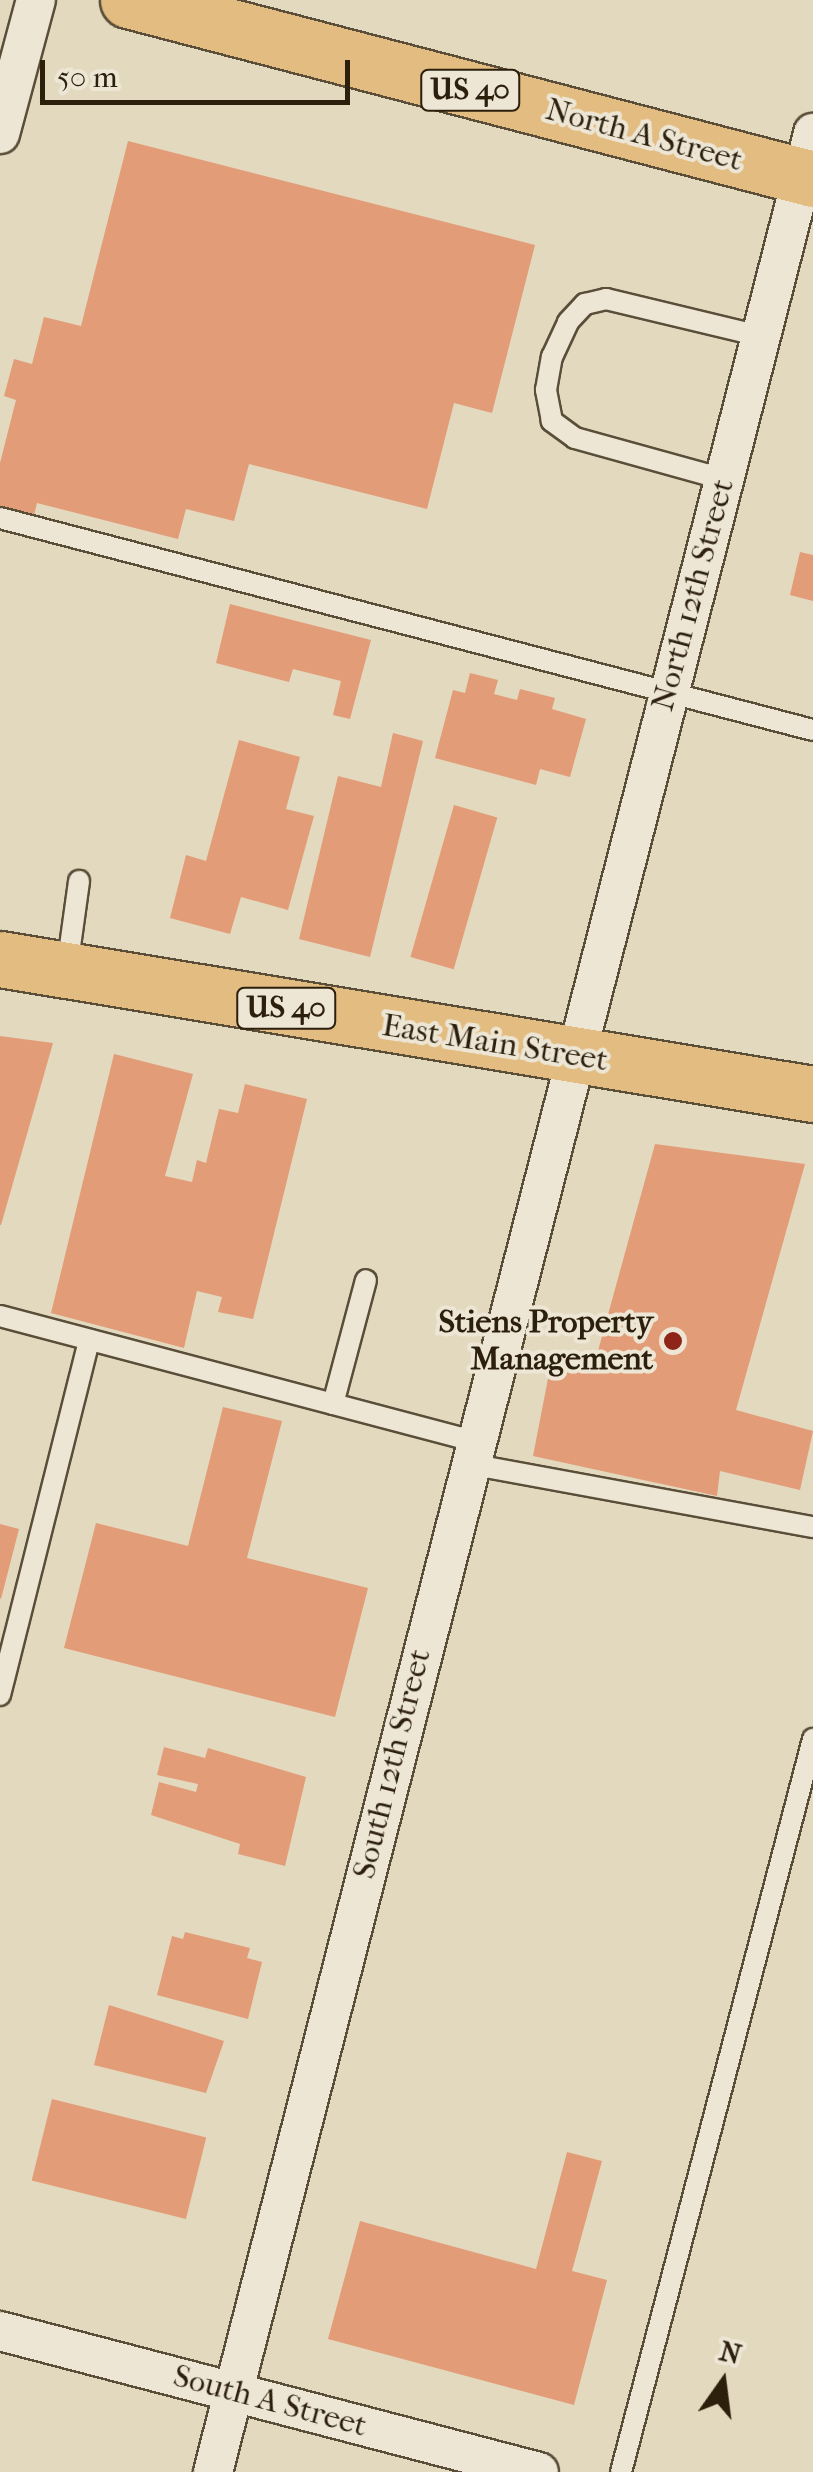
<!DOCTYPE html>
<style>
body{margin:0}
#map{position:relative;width:813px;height:2472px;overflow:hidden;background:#e3d9bf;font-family:"IM FELL French Canon",serif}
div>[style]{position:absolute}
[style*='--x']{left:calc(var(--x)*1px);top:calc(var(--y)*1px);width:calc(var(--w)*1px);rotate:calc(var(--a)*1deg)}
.building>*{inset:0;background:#e29c77;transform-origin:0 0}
.roads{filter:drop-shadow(2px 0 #5a4e39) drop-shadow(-2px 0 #5a4e39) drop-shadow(0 2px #5a4e39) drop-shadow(0 -2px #5a4e39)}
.lane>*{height:20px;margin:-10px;padding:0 10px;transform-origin:10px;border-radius:10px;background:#ede6d5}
.street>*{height:38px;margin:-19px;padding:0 19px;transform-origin:19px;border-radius:19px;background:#ede6d5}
.primary>*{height:55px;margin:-27.5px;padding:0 27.5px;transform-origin:27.5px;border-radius:27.5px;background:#e2bc80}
.dots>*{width:28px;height:28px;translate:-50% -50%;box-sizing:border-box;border:5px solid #ede6d5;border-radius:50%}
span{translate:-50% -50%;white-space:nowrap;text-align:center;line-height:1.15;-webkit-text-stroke:8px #ede6d5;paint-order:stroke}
.shield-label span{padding:2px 8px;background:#ede6d5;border:2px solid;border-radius:8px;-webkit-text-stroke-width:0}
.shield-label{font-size:30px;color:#2c1f0c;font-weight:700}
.street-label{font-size:32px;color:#2c1f0c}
.poi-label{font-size:32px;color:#2c1f0c;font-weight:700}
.right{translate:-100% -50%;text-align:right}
.north{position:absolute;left:673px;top:2332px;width:100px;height:100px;-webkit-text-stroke:8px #ede6d5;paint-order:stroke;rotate:14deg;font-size:28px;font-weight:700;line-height:40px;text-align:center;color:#2c1f0c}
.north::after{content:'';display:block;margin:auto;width:35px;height:45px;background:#2c1f0c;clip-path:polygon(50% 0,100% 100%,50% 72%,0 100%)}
.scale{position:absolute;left:40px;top:60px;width:310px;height:45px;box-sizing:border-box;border:5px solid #2c1f0c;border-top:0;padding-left:12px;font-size:30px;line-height:35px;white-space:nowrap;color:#2c1f0c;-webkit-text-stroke:8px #ede6d5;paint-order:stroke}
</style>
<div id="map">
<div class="building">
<div style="clip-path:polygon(128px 141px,535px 245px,492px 413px,454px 403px,427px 509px,249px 464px,234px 521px,186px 509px,178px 539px,37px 503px,34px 515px,0 506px,0 463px,16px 400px,4px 396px,14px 359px,32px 364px,44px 317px,81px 326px)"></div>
<div style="clip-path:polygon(800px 552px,813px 555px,813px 601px,790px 595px)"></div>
<div style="clip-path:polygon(230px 604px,371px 640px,350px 719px,333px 715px,341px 681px,293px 669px,289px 682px,216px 663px)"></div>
<div style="clip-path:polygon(470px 673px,498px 680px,494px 694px,517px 700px,520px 689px,555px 698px,552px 709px,586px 719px,570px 777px,540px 769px,536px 785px,435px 758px,453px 690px,465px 693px)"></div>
<div style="clip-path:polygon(393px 733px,423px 741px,370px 957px,299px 939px,338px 776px,381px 787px)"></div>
<div style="clip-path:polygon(239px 740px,300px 757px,286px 809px,314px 816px,288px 910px,241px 897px,230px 934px,170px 918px,186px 855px,206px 861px)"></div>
<div style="left:454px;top:805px;width:45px;height:158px;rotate:16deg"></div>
<div style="clip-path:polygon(0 1036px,53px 1043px,1px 1225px,0 1225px)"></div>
<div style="clip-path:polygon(114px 1054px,193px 1074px,165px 1176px,192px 1182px,197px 1160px,206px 1163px,219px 1109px,238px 1113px,245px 1084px,307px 1099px,253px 1319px,218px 1312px,222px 1297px,197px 1291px,184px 1348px,51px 1313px)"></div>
<div style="clip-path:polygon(655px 1144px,805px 1164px,736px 1410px,813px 1431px,800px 1490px,720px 1471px,717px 1496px,533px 1456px,552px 1358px,593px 1369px)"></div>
<div style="clip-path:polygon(223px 1407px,282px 1421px,247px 1558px,368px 1588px,335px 1717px,64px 1648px,96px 1523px,188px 1546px)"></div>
<div style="clip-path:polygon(0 1524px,19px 1529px,1px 1599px,0 1598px)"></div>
<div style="clip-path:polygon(164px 1747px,205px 1758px,208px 1748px,306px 1777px,285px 1866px,238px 1854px,240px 1844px,151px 1815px,159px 1782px,196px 1792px,198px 1784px,157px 1775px)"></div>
<div style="clip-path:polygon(185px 1932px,250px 1948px,247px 1958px,262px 1962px,248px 2019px,157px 1995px,172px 1936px,183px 1939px)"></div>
<div style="clip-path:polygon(109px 2005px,224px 2041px,206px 2093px,94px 2065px)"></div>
<div style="left:52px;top:2099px;width:159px;height:84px;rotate:14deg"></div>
<div style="clip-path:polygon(567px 2152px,602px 2161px,572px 2271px,607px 2280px,574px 2405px,328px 2339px,360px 2221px,536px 2269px)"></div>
</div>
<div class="roads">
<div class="lane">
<div style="--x:723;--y:479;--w:154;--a:-164.5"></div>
<div style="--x:575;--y:438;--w:29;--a:-144"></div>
<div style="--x:552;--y:421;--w:32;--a:-101"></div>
<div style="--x:546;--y:390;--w:34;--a:-80"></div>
<div style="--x:552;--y:357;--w:38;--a:-65"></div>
<div style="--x:568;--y:322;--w:25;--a:-47"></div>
<div style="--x:585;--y:304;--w:22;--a:-13"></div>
<div style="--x:606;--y:299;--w:158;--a:13.5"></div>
<div style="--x:0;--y:518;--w:840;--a:14.62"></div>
<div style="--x:67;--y:968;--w:88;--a:-82.1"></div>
<div style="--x:0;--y:1316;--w:490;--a:14.8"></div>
<div style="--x:333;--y:1404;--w:128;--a:-75.1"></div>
<div style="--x:469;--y:1464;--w:350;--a:10.4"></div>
<div style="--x:0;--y:1695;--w:366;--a:-75.9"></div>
<div style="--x:621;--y:2472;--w:758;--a:-75.32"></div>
</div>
<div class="street">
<div style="--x:0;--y:134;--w:139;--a:-75"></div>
<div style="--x:0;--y:2331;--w:557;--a:14.66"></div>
<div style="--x:213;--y:2472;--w:2415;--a:-75.61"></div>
</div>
<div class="primary">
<div style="--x:128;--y:0;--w:708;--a:14.64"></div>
<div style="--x:0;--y:959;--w:824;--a:9.43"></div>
</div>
</div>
<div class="dots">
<div style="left:673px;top:1341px;background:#8f2418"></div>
</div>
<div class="shield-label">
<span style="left:470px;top:90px">US 40</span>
<span style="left:286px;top:1008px">US 40</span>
</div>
<div class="street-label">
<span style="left:644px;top:135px;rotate:15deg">North A Street</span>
<span style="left:693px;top:595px;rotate:-75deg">North 12th Street</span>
<span style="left:495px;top:1043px;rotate:9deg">East Main Street</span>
<span style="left:392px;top:1764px;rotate:-76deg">South 12th Street</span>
<span style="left:270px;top:2401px;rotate:15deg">South A Street</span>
</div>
<div class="poi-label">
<span class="right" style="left:653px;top:1341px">Stiens Property<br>Management</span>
</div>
<div class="north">N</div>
<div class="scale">50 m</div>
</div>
